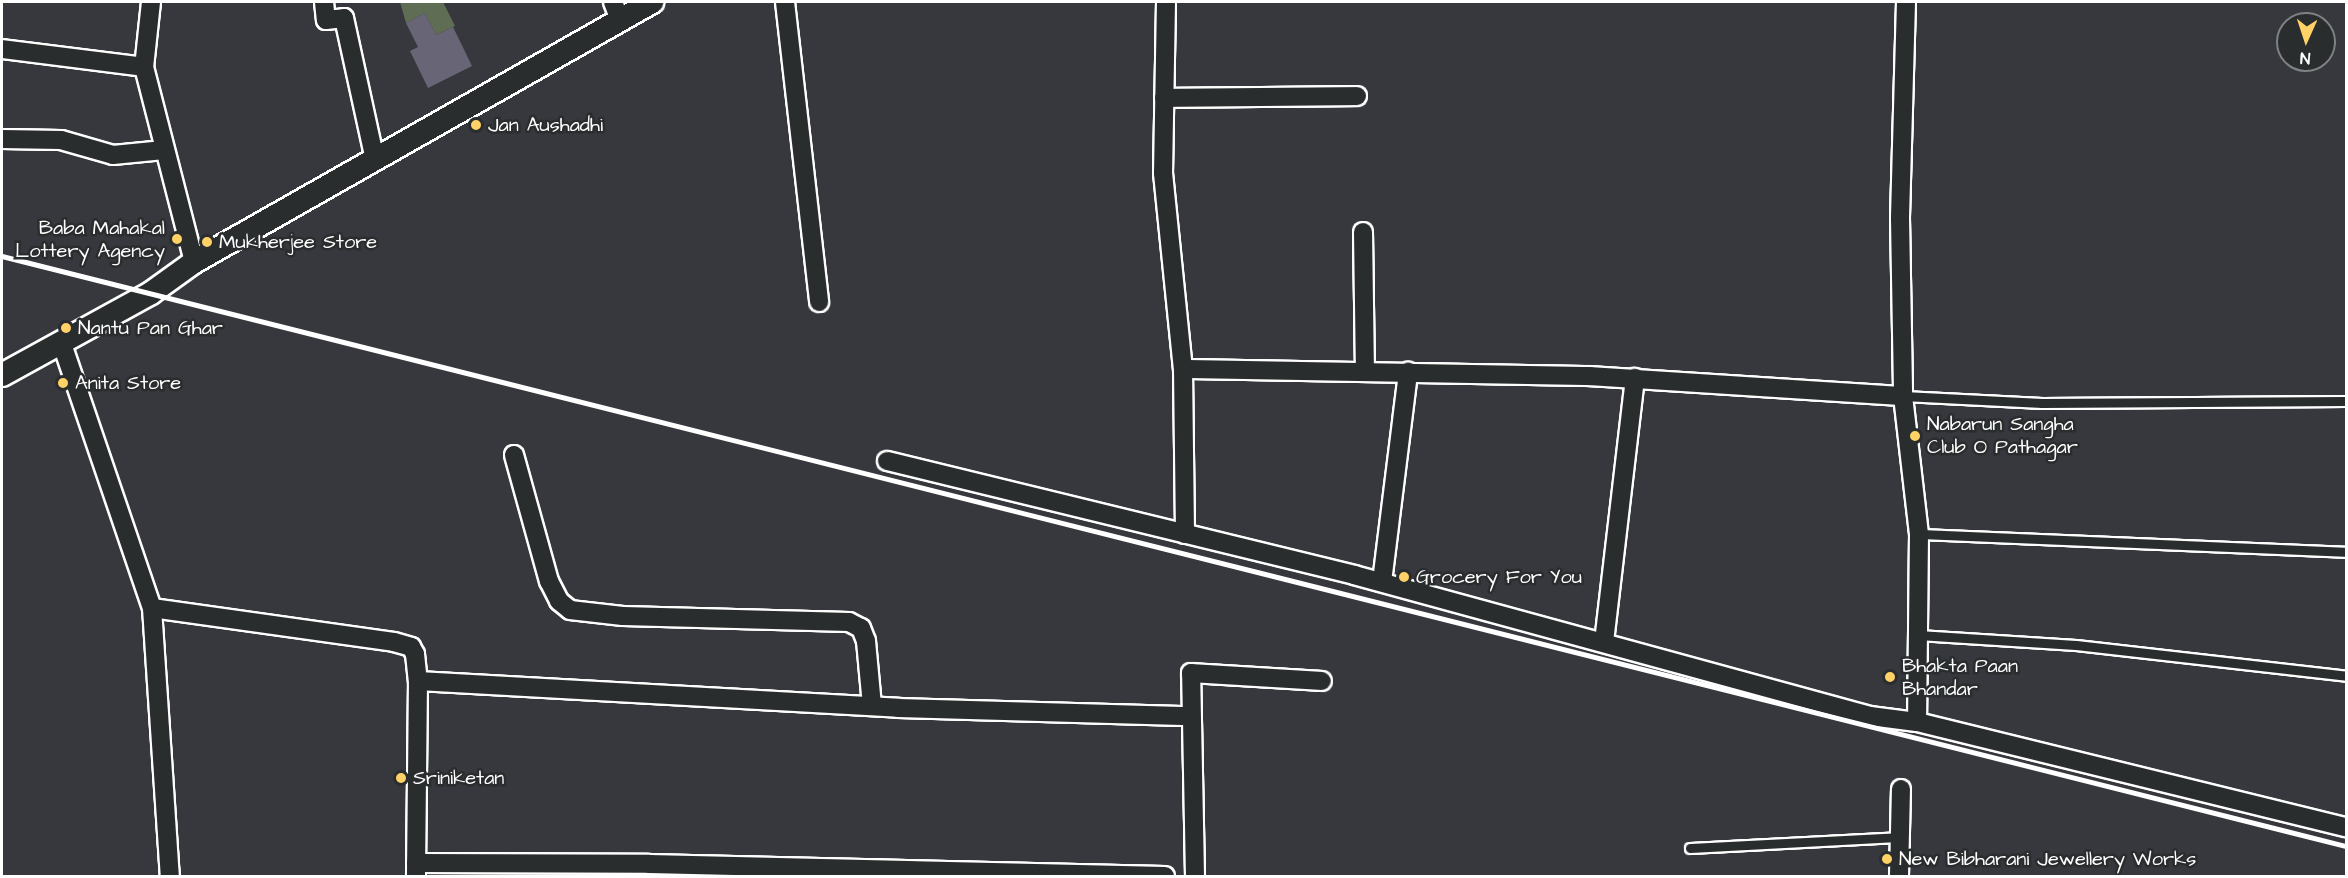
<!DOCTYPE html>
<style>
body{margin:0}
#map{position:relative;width:2348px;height:878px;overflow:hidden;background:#36383d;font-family:"Architects Daughter",sans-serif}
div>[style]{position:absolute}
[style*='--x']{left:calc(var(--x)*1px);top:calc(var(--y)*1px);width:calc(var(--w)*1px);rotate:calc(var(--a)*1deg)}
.green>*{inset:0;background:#606d55}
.building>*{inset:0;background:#686577}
.roads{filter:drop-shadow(2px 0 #fff) drop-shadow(-2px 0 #fff) drop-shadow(0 2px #fff) drop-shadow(0 -2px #fff)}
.service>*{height:9px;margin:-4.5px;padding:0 4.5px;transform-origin:4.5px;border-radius:4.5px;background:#2a2d2e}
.minor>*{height:18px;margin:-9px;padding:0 9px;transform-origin:9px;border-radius:9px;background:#2a2d2e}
.tertiary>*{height:22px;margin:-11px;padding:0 11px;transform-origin:11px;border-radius:11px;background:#2a2d2e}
.rail>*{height:4.5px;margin:-2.25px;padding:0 2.25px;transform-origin:2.25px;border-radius:2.25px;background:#fff}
.dots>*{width:16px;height:16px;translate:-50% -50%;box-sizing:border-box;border:3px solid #2a2d2e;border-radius:50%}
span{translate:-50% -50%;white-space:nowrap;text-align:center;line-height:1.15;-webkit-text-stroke:5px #2a2d2e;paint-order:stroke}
.poi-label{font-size:20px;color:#fff}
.left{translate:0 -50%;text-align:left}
.right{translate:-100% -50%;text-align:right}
.frame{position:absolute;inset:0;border:3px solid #fff;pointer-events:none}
.north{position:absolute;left:2276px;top:12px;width:60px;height:60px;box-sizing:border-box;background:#2a2d2e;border:2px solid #7f8182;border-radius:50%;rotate:183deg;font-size:16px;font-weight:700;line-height:24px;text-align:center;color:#fff}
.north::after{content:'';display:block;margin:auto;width:21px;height:27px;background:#ffd166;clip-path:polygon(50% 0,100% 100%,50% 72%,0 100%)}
</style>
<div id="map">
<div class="green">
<div style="clip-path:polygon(400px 2px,443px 2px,455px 26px,436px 35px,425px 13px,406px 23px)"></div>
</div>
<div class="building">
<div style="clip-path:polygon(425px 13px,436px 35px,453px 27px,472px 66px,428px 88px,410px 51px,418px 47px,406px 23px)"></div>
</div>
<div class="roads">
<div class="service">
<div style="--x:1903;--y:396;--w:139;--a:2.9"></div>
<div style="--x:2042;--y:403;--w:304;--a:-0.4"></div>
<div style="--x:1919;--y:534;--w:427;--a:2.4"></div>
<div style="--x:1918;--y:635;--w:158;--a:3.6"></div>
<div style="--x:2076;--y:645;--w:272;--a:6.5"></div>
<div style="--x:1690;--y:848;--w:208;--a:-3"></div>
</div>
<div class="minor">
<div style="--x:151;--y:2;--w:65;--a:96.1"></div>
<div style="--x:144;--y:67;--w:201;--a:75.6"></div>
<div style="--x:324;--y:2;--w:18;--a:84"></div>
<div style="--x:326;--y:20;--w:18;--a:-6"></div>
<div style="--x:344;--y:18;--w:145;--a:77.7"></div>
<div style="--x:613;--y:2;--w:17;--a:69"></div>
<div style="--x:785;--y:2;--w:302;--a:83.5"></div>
<div style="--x:1166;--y:2;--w:171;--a:91"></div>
<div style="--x:1163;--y:173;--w:197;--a:84.2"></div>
<div style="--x:1183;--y:369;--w:165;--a:89.3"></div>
<div style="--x:1906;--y:2;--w:216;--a:91.6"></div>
<div style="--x:1900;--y:218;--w:178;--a:89"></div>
<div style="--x:1903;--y:396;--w:139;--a:83.4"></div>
<div style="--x:1919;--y:534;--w:188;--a:90.6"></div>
<div style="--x:2;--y:49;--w:143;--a:7.2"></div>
<div style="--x:1164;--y:98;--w:193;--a:-0.6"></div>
<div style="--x:2;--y:139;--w:59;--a:1"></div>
<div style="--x:61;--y:140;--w:54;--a:16.1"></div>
<div style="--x:113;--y:155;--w:51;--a:-5.6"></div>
<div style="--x:1363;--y:232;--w:139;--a:89.2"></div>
<div style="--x:61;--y:341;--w:282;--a:71.2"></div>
<div style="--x:152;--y:608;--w:269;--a:86.2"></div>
<div style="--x:1183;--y:369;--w:407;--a:1"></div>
<div style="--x:1590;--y:376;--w:314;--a:3.7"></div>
<div style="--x:514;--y:455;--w:131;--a:74.5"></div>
<div style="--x:549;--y:581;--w:22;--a:63"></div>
<div style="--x:559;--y:601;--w:14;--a:39"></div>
<div style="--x:570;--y:610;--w:53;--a:6.5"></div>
<div style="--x:623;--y:616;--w:226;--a:1.5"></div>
<div style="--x:849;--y:622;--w:13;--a:27"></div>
<div style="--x:861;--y:628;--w:14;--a:69"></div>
<div style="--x:866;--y:641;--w:65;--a:84.7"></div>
<div style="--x:887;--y:461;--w:481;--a:13.7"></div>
<div style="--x:1354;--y:575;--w:535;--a:15.28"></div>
<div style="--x:1870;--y:716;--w:47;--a:7.3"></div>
<div style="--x:1917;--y:722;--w:442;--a:13.8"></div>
<div style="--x:1382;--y:582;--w:212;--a:-82.9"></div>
<div style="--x:152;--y:608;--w:244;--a:8"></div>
<div style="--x:394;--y:642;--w:18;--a:16"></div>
<div style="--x:411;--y:647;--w:8;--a:60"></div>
<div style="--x:415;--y:654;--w:27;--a:84"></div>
<div style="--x:418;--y:681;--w:195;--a:90.6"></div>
<div style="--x:1604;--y:642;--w:266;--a:-83.3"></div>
<div style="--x:418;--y:681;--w:481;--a:3.2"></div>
<div style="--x:898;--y:708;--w:293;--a:1.6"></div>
<div style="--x:416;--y:863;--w:233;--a:0.2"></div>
<div style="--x:649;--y:864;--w:516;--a:1.33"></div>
<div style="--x:1195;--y:876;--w:203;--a:-91.1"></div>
<div style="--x:1191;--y:673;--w:131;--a:3.5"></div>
<div style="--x:1899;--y:876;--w:87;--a:-88.7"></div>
</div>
<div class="tertiary">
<div style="--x:2;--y:375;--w:170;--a:-28.8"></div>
<div style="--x:151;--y:293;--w:53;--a:-35.8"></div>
<div style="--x:194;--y:262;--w:527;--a:-29.58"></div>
</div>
</div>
<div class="rail">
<div style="--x:2;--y:256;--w:2417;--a:14.13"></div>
</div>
<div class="dots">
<div style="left:476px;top:125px;background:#ffd166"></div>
<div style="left:177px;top:239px;background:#ffd166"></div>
<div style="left:207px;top:242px;background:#ffd166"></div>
<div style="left:66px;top:328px;background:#ffd166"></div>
<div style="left:63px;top:383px;background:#ffd166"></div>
<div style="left:1915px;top:436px;background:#ffd166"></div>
<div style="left:1404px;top:577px;background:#ffd166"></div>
<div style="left:1890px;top:677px;background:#ffd166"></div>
<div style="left:401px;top:778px;background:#ffd166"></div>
<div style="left:1887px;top:859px;background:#ffd166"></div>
</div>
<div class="poi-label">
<span class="left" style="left:488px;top:125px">Jan Aushadhi</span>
<span class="right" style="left:165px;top:240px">Baba Mahakal<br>Lottery Agency</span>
<span class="left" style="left:219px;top:242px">Mukherjee Store</span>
<span class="left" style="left:78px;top:328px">Nantu Pan Ghar</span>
<span class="left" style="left:75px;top:383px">Anita Store</span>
<span class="left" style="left:1927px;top:436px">Nabarun Sangha<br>Club O Pathagar</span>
<span class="left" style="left:1416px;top:577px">Grocery For You</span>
<span class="left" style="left:1902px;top:678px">Bhakta Paan<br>Bhandar</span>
<span class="left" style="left:413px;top:778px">Sriniketan</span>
<span class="left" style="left:1899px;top:859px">New Bibharani Jewellery Works</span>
</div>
<div class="frame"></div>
<div class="north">N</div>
</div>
